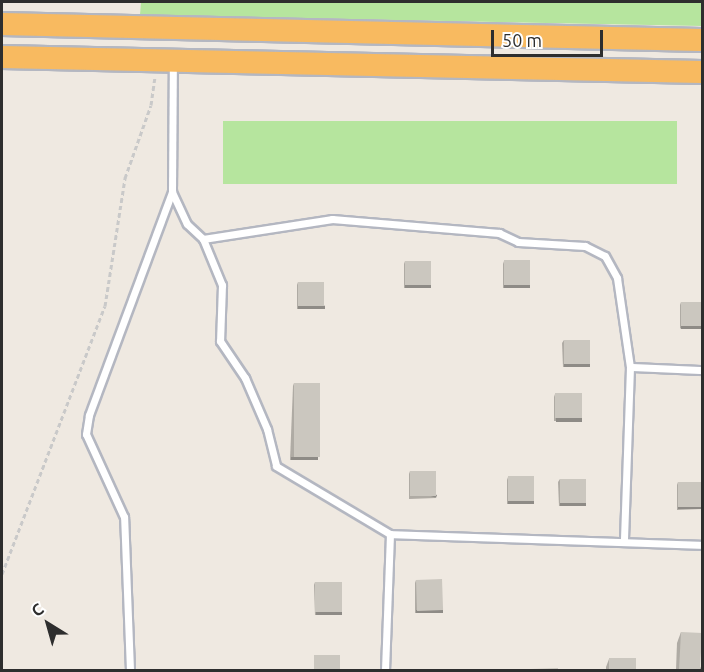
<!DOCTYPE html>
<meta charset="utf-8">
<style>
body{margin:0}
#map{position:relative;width:704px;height:672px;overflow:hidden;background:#efe9e1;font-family:Ubuntu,sans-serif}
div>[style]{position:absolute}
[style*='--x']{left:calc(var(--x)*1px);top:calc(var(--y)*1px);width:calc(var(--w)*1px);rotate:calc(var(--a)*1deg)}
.green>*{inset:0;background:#b6e59e;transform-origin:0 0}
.path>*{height:3px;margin-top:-1.5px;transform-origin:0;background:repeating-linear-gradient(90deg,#c9c9c9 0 4.5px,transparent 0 7.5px)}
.roads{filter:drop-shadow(2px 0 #b4b7c1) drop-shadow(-2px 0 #b4b7c1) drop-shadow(0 2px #b4b7c1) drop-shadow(0 -2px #b4b7c1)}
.service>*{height:7px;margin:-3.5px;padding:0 3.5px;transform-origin:3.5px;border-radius:3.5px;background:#fff}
.trunk>*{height:22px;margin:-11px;padding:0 11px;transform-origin:11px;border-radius:11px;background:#f8ba60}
.wall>*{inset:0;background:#afaba4}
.shaded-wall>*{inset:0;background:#8e8b86;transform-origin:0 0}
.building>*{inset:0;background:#cbc7bf;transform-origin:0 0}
span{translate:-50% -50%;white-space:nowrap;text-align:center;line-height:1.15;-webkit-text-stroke:6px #fff;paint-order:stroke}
.frame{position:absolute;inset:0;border:3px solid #2e2e2e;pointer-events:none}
.north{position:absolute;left:18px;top:594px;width:60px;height:60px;-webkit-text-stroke:4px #fff;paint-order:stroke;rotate:323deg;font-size:16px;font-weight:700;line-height:24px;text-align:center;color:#2e2e2e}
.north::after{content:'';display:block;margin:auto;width:21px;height:27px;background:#2e2e2e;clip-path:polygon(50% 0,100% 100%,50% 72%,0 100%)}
.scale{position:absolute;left:491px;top:30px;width:112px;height:27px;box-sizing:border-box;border:3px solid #2e2e2e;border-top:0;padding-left:8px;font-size:18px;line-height:21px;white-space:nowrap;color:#2e2e2e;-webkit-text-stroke:4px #fff;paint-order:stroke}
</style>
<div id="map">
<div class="green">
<div style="clip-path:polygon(141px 2px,702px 2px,702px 26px,140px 15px)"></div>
<div style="left:223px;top:121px;width:454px;height:63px"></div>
</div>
<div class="path">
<div style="--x:2;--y:574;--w:287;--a:-69"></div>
<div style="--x:105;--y:306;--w:130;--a:-81.1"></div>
<div style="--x:125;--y:178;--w:77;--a:-70.4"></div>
<div style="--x:151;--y:105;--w:28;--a:-82"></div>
</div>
<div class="roads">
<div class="service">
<div style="--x:172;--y:192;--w:35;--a:65"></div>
<div style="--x:187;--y:224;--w:22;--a:43"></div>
<div style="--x:203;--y:239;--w:50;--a:67.6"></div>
<div style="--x:222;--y:285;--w:56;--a:92"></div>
<div style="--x:220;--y:341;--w:45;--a:56"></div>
<div style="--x:245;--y:378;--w:56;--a:66.7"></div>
<div style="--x:267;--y:429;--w:38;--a:76"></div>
<div style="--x:276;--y:466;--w:133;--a:30.8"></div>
<div style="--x:390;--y:534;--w:136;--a:92.1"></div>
<div style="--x:203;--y:239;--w:131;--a:-8.8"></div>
<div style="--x:332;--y:219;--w:168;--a:4.8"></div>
<div style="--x:499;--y:233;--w:21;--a:25"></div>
<div style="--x:518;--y:242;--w:67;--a:3.4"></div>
<div style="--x:585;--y:246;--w:22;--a:27"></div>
<div style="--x:605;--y:256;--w:25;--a:61"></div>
<div style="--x:617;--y:278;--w:90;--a:81.7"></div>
<div style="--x:630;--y:367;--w:175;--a:92"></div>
<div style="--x:630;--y:367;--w:72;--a:2.4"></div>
<div style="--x:390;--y:534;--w:312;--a:2"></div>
<div style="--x:130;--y:670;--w:153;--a:-92.2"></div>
<div style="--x:124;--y:517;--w:91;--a:-114.6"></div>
<div style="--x:86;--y:434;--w:19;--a:-81"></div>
<div style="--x:89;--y:415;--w:238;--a:-69.6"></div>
<div style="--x:172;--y:192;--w:128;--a:-89.6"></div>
</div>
<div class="trunk">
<div style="--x:2;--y:24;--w:700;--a:1.31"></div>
<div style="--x:2;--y:57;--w:700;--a:1.23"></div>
</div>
</div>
<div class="wall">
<div style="clip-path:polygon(405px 261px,430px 288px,404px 288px,404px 264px)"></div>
<div style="clip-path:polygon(504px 261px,529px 288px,503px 288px,503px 264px)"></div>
<div style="clip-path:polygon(298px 282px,325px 306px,324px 309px,297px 309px,297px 285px)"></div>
<div style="clip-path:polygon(681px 302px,702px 302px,680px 329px,680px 305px)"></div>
<div style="clip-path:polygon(564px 340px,590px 364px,589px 367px,563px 367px,562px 343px)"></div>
<div style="clip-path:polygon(294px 383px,316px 460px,290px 460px,293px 386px)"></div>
<div style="clip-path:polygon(555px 394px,581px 421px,554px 421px,554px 397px)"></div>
<div style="clip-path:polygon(410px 471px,436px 498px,409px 499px,409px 474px)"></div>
<div style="clip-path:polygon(508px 477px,533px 504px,507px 504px,507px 480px)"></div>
<div style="clip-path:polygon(560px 479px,586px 503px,585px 506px,559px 506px,558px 482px)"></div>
<div style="clip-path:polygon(678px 482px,702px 482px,702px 509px,677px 510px,677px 485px)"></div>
<div style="clip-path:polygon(416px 580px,441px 613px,415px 613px,415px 583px)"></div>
<div style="clip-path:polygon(315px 582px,341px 615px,315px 615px,314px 585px)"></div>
<div style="clip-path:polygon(681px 632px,702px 670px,676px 670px,677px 643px)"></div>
<div style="clip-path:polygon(609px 659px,636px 670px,606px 670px,606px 667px)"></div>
</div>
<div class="shaded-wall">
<div style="left:405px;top:285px;width:26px;height:3px"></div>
<div style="left:504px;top:285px;width:26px;height:3px"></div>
<div style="left:298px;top:306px;width:27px;height:3px"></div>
<div style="left:681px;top:326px;width:21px;height:3px"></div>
<div style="left:564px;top:364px;width:26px;height:3px"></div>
<div style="left:556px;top:418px;width:26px;height:4px"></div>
<div style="left:291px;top:457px;width:27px;height:3px"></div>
<div style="left:437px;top:495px;width:3px;height:26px;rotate:108deg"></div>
<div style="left:508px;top:501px;width:26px;height:3px"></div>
<div style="left:560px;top:503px;width:26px;height:3px"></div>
<div style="left:702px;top:506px;width:3px;height:24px;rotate:90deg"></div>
<div style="left:416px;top:610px;width:27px;height:3px"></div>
<div style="left:316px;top:612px;width:26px;height:3px"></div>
</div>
<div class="building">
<div style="left:530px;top:260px;width:25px;height:26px;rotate:90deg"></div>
<div style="left:405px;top:261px;width:26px;height:24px"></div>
<div style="left:298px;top:282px;width:26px;height:24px"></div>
<div style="left:681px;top:302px;width:21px;height:24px"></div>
<div style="left:564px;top:340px;width:26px;height:24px"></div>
<div style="left:294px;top:383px;width:26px;height:74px"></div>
<div style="left:582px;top:393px;width:25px;height:27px;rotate:90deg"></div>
<div style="left:410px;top:471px;width:26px;height:25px"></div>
<div style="left:534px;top:476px;width:25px;height:26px;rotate:90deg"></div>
<div style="left:560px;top:479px;width:26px;height:24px"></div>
<div style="left:678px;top:482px;width:24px;height:25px"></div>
<div style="left:442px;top:579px;width:31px;height:26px;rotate:88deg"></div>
<div style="left:315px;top:582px;width:27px;height:30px"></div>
<div style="left:681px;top:632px;width:21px;height:38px;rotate:3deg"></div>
<div style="left:340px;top:655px;width:15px;height:26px;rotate:90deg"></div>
<div style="left:636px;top:658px;width:12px;height:27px;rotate:90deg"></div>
<div style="clip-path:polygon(558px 668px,558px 670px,531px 670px,531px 669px)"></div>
</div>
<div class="frame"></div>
<div class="north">С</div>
<div class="scale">50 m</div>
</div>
